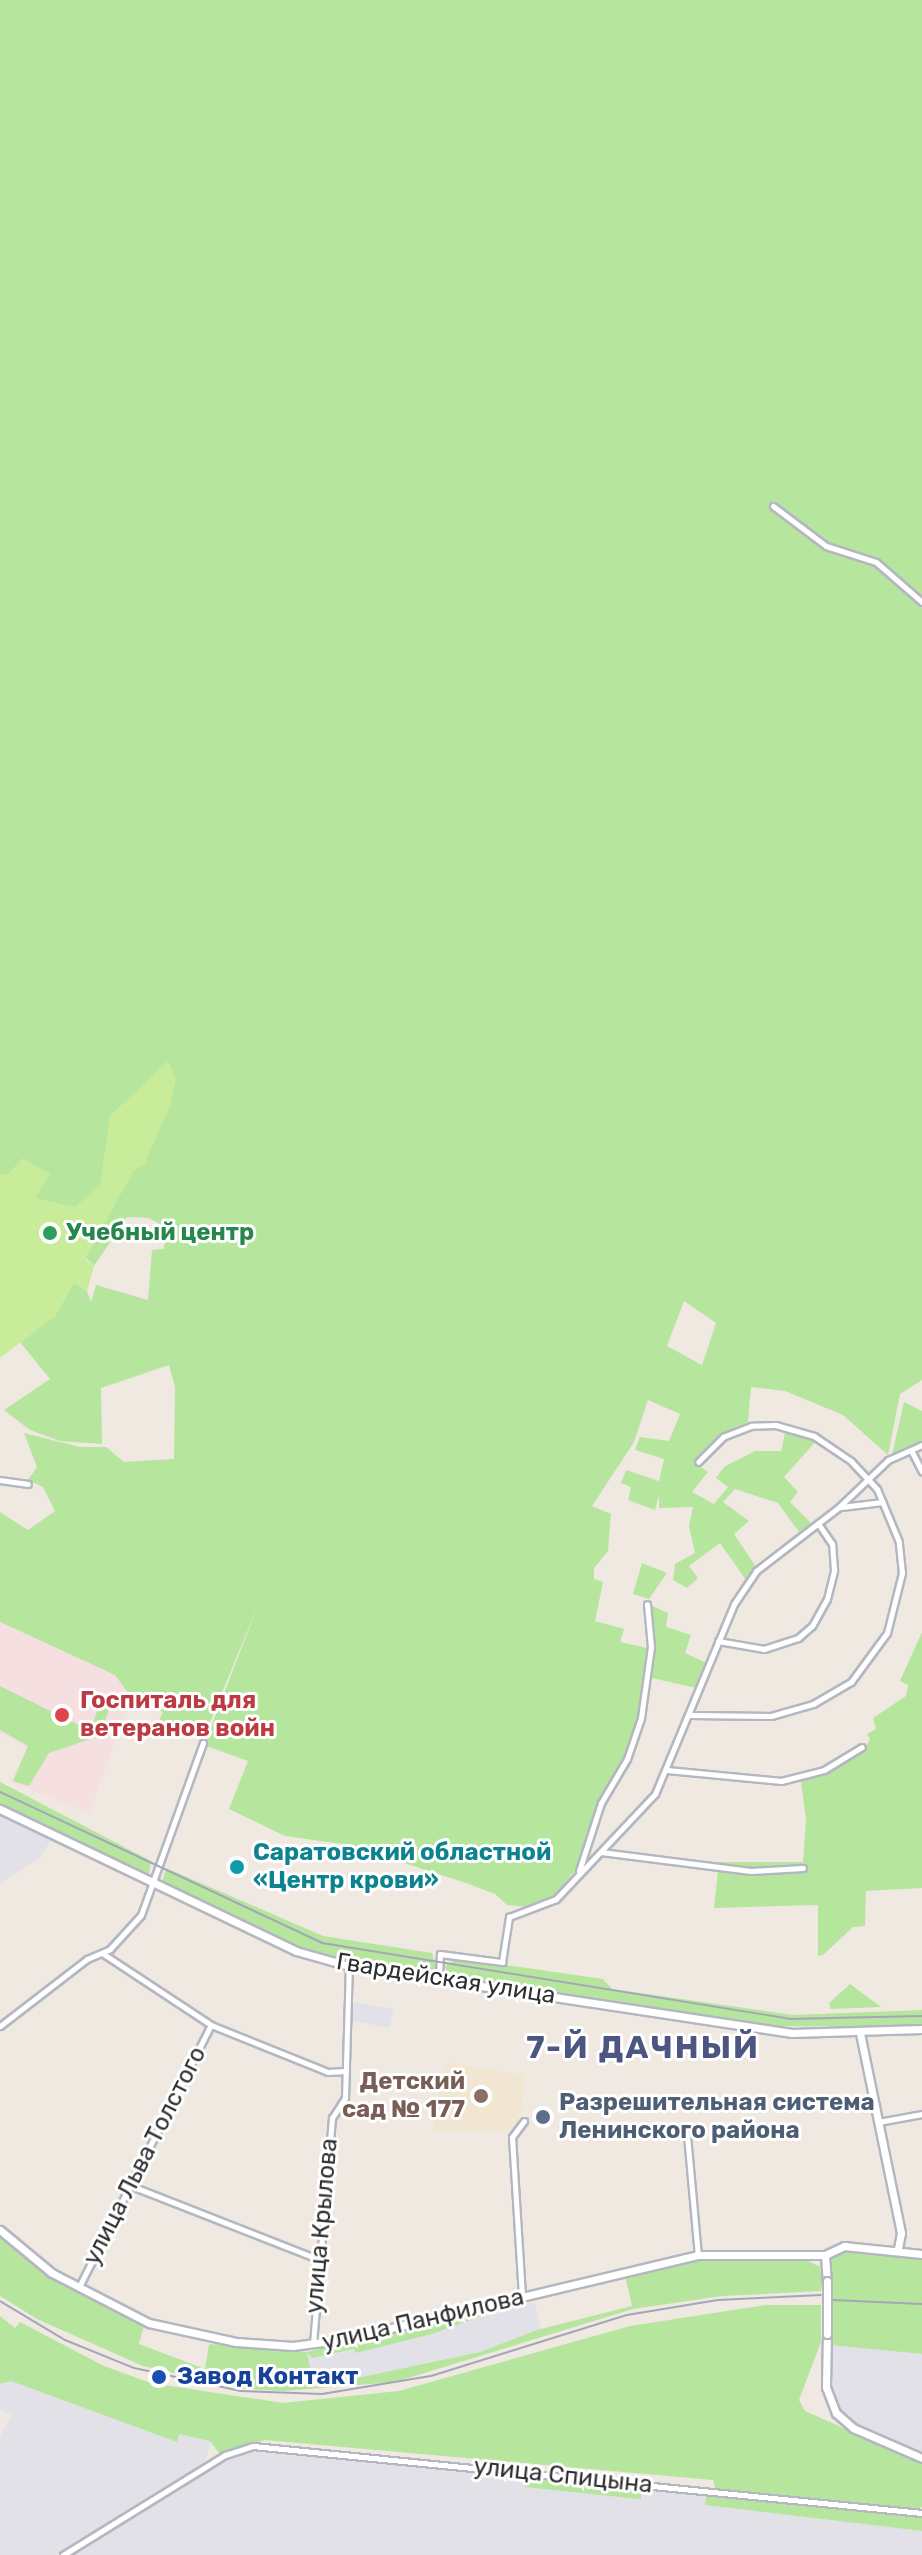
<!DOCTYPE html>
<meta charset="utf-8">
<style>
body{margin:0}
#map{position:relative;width:922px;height:2555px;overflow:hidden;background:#efe9e1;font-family:Rubik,sans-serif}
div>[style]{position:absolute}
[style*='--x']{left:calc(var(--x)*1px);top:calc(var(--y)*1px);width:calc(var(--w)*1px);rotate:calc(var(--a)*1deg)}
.industrial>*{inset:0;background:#e3e1e8;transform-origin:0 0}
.education>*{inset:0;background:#f0e6d1}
.medical>*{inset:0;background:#f5dfe0}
.green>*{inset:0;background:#b6e59e;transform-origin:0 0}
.pitch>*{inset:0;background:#c9ec9a}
.roads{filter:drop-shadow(2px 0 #b4b7c1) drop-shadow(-2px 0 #b4b7c1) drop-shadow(0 2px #b4b7c1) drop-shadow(0 -2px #b4b7c1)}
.street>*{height:5px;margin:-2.5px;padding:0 2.5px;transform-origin:2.5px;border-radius:2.5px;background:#fff}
.secondary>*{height:7px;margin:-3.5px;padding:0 3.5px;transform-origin:3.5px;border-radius:3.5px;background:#fff}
.tram>*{height:2px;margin:-1px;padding:0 1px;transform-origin:1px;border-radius:1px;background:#a3a6b8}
.rail>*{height:2px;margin:-1px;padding:0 1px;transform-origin:1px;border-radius:1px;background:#a3a6b8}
.bridges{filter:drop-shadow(2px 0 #b4b7c1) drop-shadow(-2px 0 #b4b7c1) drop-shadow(0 2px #b4b7c1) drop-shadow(0 -2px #b4b7c1)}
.secondary-bridge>*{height:7px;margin:-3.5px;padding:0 3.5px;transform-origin:3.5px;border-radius:3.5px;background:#fff}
.dots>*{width:22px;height:22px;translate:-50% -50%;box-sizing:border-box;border:4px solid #fff;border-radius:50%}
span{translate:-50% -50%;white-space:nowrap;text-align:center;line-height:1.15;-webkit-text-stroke:6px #fff;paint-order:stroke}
.leisure-label{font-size:24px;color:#27864d;font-weight:700}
.left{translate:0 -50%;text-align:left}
.health-label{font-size:24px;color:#be3a42;font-weight:700}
.culture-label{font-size:24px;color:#0d838f;font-weight:700}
.street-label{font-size:24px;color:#2e2e2e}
.education-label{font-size:24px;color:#785e54;font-weight:700}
.right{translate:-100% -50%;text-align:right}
.service-label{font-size:24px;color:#4e5e75;font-weight:700}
.transit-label{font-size:24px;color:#164399;font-weight:700}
.district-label{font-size:32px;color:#4d5680;font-weight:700;letter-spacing:2px}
</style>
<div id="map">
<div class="industrial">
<div style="clip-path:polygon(0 1813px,52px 1838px,40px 1858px,0 1883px)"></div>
<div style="left:354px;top:2002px;width:40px;height:19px;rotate:10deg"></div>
<div style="clip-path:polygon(530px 2303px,535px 2304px,541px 2329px,480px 2352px,313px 2387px,308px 2377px,307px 2352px,313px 2358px,355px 2349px,356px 2353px)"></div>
<div style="clip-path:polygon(831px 2345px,922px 2354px,922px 2454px,856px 2426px,842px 2412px,832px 2395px)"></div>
<div style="clip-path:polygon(10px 2380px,177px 2442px,179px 2434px,211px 2441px,205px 2462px,56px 2555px,0 2555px,0 2436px,12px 2415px,0 2410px,0 2384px)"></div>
<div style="clip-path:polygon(272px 2449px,707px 2494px,706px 2505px,922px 2531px,922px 2555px,70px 2555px,225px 2458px)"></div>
</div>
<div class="education">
<div style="clip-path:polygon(450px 2063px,525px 2075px,520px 2118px,512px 2130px,433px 2132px,443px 2072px)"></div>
</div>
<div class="medical">
<div style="clip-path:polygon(0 1622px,115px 1675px,131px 1697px,89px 1813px,11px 1782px,27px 1747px,0 1733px)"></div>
</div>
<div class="green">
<div style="clip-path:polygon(evenodd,0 0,922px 0,922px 1380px,900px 1394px,888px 1455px,843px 1415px,785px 1391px,751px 1387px,748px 1422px,721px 1435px,694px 1462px,708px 1472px,692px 1492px,714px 1504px,728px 1487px,716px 1478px,724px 1467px,755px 1451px,781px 1451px,786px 1429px,817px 1440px,784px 1477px,798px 1492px,790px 1502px,812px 1524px,799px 1532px,778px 1503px,735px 1489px,723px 1502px,749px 1521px,734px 1534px,756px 1567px,746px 1580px,720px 1543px,689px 1566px,698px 1578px,687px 1588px,673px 1580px,675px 1564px,695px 1553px,689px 1526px,693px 1507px,659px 1508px,659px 1495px,655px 1510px,628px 1500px,631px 1487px,621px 1483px,626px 1470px,659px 1481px,664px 1459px,635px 1450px,640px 1437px,669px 1441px,680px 1414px,648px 1400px,634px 1442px,592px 1506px,611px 1514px,608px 1551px,594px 1568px,594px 1579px,603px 1582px,595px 1621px,624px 1629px,620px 1642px,647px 1648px,636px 1734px,575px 1871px,552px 1897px,528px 1907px,507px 1905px,495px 1894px,469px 1884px,349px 1845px,285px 1836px,229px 1809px,248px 1761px,204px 1745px,259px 1603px,203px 1739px,185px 1727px,182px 1732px,159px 1721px,163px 1712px,131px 1697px,115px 1675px,0 1622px,0 1512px,28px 1530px,55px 1511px,43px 1487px,28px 1480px,37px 1467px,24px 1433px,80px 1447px,106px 1447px,124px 1462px,174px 1459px,175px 1387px,169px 1365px,101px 1388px,102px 1444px,60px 1441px,30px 1430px,4px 1410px,50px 1379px,20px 1342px,55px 1316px,74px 1282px,87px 1291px,91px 1302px,96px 1285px,148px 1300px,152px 1250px,164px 1249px,165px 1227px,149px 1218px,127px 1217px,94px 1266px,31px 1202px,50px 1174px,0 1187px,0 0,684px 1301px,716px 1323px,702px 1365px,667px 1346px,684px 1301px)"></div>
<div style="clip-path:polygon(904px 1402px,922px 1411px,922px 1442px,897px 1457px,892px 1455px)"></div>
<div style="clip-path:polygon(642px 1563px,667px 1573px,649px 1599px,633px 1594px)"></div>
<div style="clip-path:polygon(650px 1605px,668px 1613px,666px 1627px,691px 1635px,685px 1653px,707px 1663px,696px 1688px,652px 1678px)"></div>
<div style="clip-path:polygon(922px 1632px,922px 1888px,866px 1891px,865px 1926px,853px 1927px,823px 1955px,818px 1956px,818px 1905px,714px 1908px,719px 1862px,803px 1862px,806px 1819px,801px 1782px,864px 1751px,870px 1739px,867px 1734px,876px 1729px,873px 1718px,906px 1696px,908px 1685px,900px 1681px)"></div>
<div style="clip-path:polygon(0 1686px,83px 1727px,93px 1723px,102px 1698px,113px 1699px,99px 1736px,49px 1753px,29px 1786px,13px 1781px,28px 1746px,0 1730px)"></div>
<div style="clip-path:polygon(0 1782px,151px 1861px,149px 1874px,0 1806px)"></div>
<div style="clip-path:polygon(166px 1868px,323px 1936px,432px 1953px,436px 1969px,429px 1975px,321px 1957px,162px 1883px)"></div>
<div style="clip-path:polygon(458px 1958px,603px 1979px,612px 1989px,793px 2015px,922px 2010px,922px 2027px,758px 2026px,449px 1977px,445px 1966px)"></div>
<div style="clip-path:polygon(850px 1984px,881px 2007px,831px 2009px,829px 2003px)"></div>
<div style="clip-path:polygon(0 2236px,46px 2274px,144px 2326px,139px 2344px,205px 2369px,209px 2344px,307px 2352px,529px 2299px,432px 2334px,356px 2353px,354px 2349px,313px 2358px,307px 2353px,314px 2387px,480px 2352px,537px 2330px,632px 2306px,625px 2276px,699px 2261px,804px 2259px,820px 2267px,823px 2281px,821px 2291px,722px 2296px,633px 2309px,395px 2382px,283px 2391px,245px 2389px,143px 2366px,37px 2319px,0 2296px)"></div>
<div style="clip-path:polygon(845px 2251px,922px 2258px,922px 2354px,831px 2345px,832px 2258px)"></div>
<div style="clip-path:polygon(765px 2305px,821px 2305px,821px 2342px,799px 2400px,805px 2411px,922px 2463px,922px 2507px,912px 2511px,715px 2488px,713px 2480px,265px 2440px,219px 2453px,210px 2441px,179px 2434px,177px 2442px,11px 2381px,0 2384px,0 2316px,15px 2328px,20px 2322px,104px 2366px,151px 2383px,283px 2403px,399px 2391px,630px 2326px)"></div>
<div style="left:526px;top:2475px;width:117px;height:12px;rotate:6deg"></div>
<div style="clip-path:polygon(707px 2494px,922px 2517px,922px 2531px,705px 2505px)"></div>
</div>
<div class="pitch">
<div style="clip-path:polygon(168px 1061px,176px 1079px,170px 1106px,144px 1165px,134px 1170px,85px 1259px,94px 1266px,87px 1291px,74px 1283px,55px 1316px,0 1358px,0 1174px,7px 1175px,23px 1158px,50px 1174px,35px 1198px,75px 1207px,100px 1185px,110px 1116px)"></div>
</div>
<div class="roads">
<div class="street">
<div style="--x:773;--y:506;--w:66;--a:37"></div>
<div style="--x:826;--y:546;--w:52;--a:17.7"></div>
<div style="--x:876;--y:562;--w:61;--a:41"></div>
<div style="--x:912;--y:1452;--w:22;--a:63"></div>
<div style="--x:0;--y:1480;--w:28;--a:8"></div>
<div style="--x:841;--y:1507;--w:42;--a:-6.8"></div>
<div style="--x:718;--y:1641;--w:47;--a:9.9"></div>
<div style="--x:764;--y:1649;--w:36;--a:-18"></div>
<div style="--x:798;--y:1638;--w:18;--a:-41"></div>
<div style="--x:812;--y:1626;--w:31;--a:-61"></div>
<div style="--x:827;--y:1599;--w:30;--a:-76"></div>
<div style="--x:834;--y:1570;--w:26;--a:-94"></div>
<div style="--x:832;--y:1544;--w:25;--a:-124"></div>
<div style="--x:691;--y:1715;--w:80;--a:0.7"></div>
<div style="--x:771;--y:1716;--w:44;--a:-15.9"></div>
<div style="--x:813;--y:1704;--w:44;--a:-30.1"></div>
<div style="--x:851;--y:1682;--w:61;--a:-53.7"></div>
<div style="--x:887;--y:1633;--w:62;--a:-76"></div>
<div style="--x:902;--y:1573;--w:31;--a:-96"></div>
<div style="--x:899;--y:1542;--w:57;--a:-112.5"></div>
<div style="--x:877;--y:1489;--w:38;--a:-133"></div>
<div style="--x:851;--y:1461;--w:45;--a:-146"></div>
<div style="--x:814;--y:1436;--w:40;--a:-164"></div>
<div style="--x:776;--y:1425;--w:25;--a:178"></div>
<div style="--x:751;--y:1426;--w:30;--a:159"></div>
<div style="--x:723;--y:1437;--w:35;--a:135"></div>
<div style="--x:667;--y:1770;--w:115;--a:5.5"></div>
<div style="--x:781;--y:1781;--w:44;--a:-14.3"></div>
<div style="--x:824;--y:1770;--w:44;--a:-31.2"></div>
<div style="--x:601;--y:1852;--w:151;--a:7.2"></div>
<div style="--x:751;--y:1871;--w:52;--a:-3.3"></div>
<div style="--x:579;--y:1871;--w:71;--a:-72.1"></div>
<div style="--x:601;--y:1803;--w:51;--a:-59.4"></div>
<div style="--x:627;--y:1759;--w:43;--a:-71.1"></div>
<div style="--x:641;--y:1718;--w:72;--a:-82"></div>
<div style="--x:651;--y:1647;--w:43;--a:-95.3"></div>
<div style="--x:102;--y:1953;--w:131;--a:33.4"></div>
<div style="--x:211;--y:2025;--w:126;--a:21.9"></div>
<div style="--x:328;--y:2072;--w:18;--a:-3"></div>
<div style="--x:439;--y:1979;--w:25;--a:-88"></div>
<div style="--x:440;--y:1954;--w:63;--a:7.4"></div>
<div style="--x:502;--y:1962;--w:46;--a:-81.2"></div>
<div style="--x:509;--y:1917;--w:50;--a:-21"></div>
<div style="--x:556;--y:1899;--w:144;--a:-46.7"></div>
<div style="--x:655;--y:1794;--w:206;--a:-67.4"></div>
<div style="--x:734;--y:1604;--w:40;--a:-56"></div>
<div style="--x:756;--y:1571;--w:105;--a:-37.6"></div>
<div style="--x:839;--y:1507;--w:68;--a:-43.8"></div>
<div style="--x:888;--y:1460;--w:37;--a:-24"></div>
<div style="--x:0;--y:2026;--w:110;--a:-37.6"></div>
<div style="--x:87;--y:1959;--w:25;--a:-23"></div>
<div style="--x:110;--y:1949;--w:46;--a:-47.6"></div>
<div style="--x:141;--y:1915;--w:183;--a:-70.2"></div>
<div style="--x:878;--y:2122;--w:45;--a:-10.3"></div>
<div style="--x:687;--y:2135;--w:121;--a:84.8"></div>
<div style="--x:129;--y:2185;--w:203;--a:21.4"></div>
<div style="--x:79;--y:2287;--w:293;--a:-63.3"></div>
<div style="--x:522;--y:2296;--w:159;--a:-93.6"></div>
<div style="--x:512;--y:2137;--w:20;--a:-53"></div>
<div style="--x:313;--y:2344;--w:227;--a:-85.2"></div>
<div style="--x:332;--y:2118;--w:24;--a:-57"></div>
<div style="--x:345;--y:2098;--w:132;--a:-88.3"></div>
<div style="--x:63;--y:2555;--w:190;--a:-31.7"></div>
<div style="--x:225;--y:2455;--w:29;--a:-18"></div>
<div style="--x:253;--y:2446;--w:672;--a:5.72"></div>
</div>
<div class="secondary">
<div style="--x:0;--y:1809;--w:328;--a:25.6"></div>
<div style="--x:296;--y:1951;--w:55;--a:15.8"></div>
<div style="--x:349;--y:1966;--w:448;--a:8.6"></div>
<div style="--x:792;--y:2033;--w:130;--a:-1.8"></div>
<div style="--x:860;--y:2033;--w:204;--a:78.4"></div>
<div style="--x:901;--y:2233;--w:16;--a:101"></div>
<div style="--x:0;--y:2230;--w:67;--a:39.6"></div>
<div style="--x:52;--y:2273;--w:109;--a:27.3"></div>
<div style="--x:149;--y:2323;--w:89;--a:12.3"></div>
<div style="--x:236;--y:2342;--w:57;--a:4"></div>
<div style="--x:293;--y:2346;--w:52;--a:-7.7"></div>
<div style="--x:345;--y:2339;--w:363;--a:-13.4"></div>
<div style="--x:698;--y:2255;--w:127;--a:0"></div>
<div style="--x:825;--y:2255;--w:21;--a:-25"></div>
<div style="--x:844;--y:2246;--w:78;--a:5.9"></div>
<div style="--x:825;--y:2255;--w:26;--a:86"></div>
<div style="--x:827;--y:2334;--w:53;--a:91.1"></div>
<div style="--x:826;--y:2387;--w:28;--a:69"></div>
<div style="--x:836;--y:2413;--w:23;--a:41"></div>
<div style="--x:853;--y:2428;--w:75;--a:23.5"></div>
</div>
</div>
<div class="tram">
<div style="--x:0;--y:1792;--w:356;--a:25.1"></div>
<div style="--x:322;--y:1943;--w:473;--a:9.2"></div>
<div style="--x:789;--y:2019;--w:133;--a:-1.3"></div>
</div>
<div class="rail">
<div style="--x:833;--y:2300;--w:89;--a:2.6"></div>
<div style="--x:0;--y:2301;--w:76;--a:31"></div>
<div style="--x:65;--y:2340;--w:74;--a:22.1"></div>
<div style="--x:134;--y:2368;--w:108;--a:12.2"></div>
<div style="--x:240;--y:2391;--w:82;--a:2.1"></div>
<div style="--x:322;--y:2394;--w:110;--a:-9.4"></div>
<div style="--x:431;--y:2376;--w:205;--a:-17.3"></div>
<div style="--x:627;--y:2315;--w:92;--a:-9.4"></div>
<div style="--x:718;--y:2300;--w:103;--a:-2.8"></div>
</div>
<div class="bridges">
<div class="secondary-bridge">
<div style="--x:827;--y:2281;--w:53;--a:90"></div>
</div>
</div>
<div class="dots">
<div style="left:50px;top:1233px;background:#2e9e5b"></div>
<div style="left:62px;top:1715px;background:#e0444e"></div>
<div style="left:237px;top:1867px;background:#0f9aa8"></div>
<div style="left:481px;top:2096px;background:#8d6e63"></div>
<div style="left:543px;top:2117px;background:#5c6f8a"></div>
<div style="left:159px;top:2377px;background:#1a4fb4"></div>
</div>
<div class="leisure-label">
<span class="left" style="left:66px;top:1233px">Учебный центр</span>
</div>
<div class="health-label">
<span class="left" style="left:80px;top:1715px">Госпиталь для<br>ветеранов войн</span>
</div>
<div class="culture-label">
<span class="left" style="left:253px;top:1867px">Саратовский областной<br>«Центр крови»</span>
</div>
<div class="street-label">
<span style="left:446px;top:1979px;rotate:9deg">Гвардейская улица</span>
<span style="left:145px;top:2156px;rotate:-63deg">улица Льва Толстого</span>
<span style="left:322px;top:2226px;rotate:-85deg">улица Крылова</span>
<span style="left:423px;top:2320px;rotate:-13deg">улица Панфилова</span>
<span style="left:563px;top:2476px;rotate:6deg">улица Спицына</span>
</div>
<div class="education-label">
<span class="right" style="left:465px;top:2096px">Детский<br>сад № 177</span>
</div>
<div class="service-label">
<span class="left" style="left:559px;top:2117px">Разрешительная система<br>Ленинского района</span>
</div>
<div class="transit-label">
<span class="left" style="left:177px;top:2377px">Завод Контакт</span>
</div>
<div class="district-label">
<span style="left:643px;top:2047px">7-Й ДАЧНЫЙ</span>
</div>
</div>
